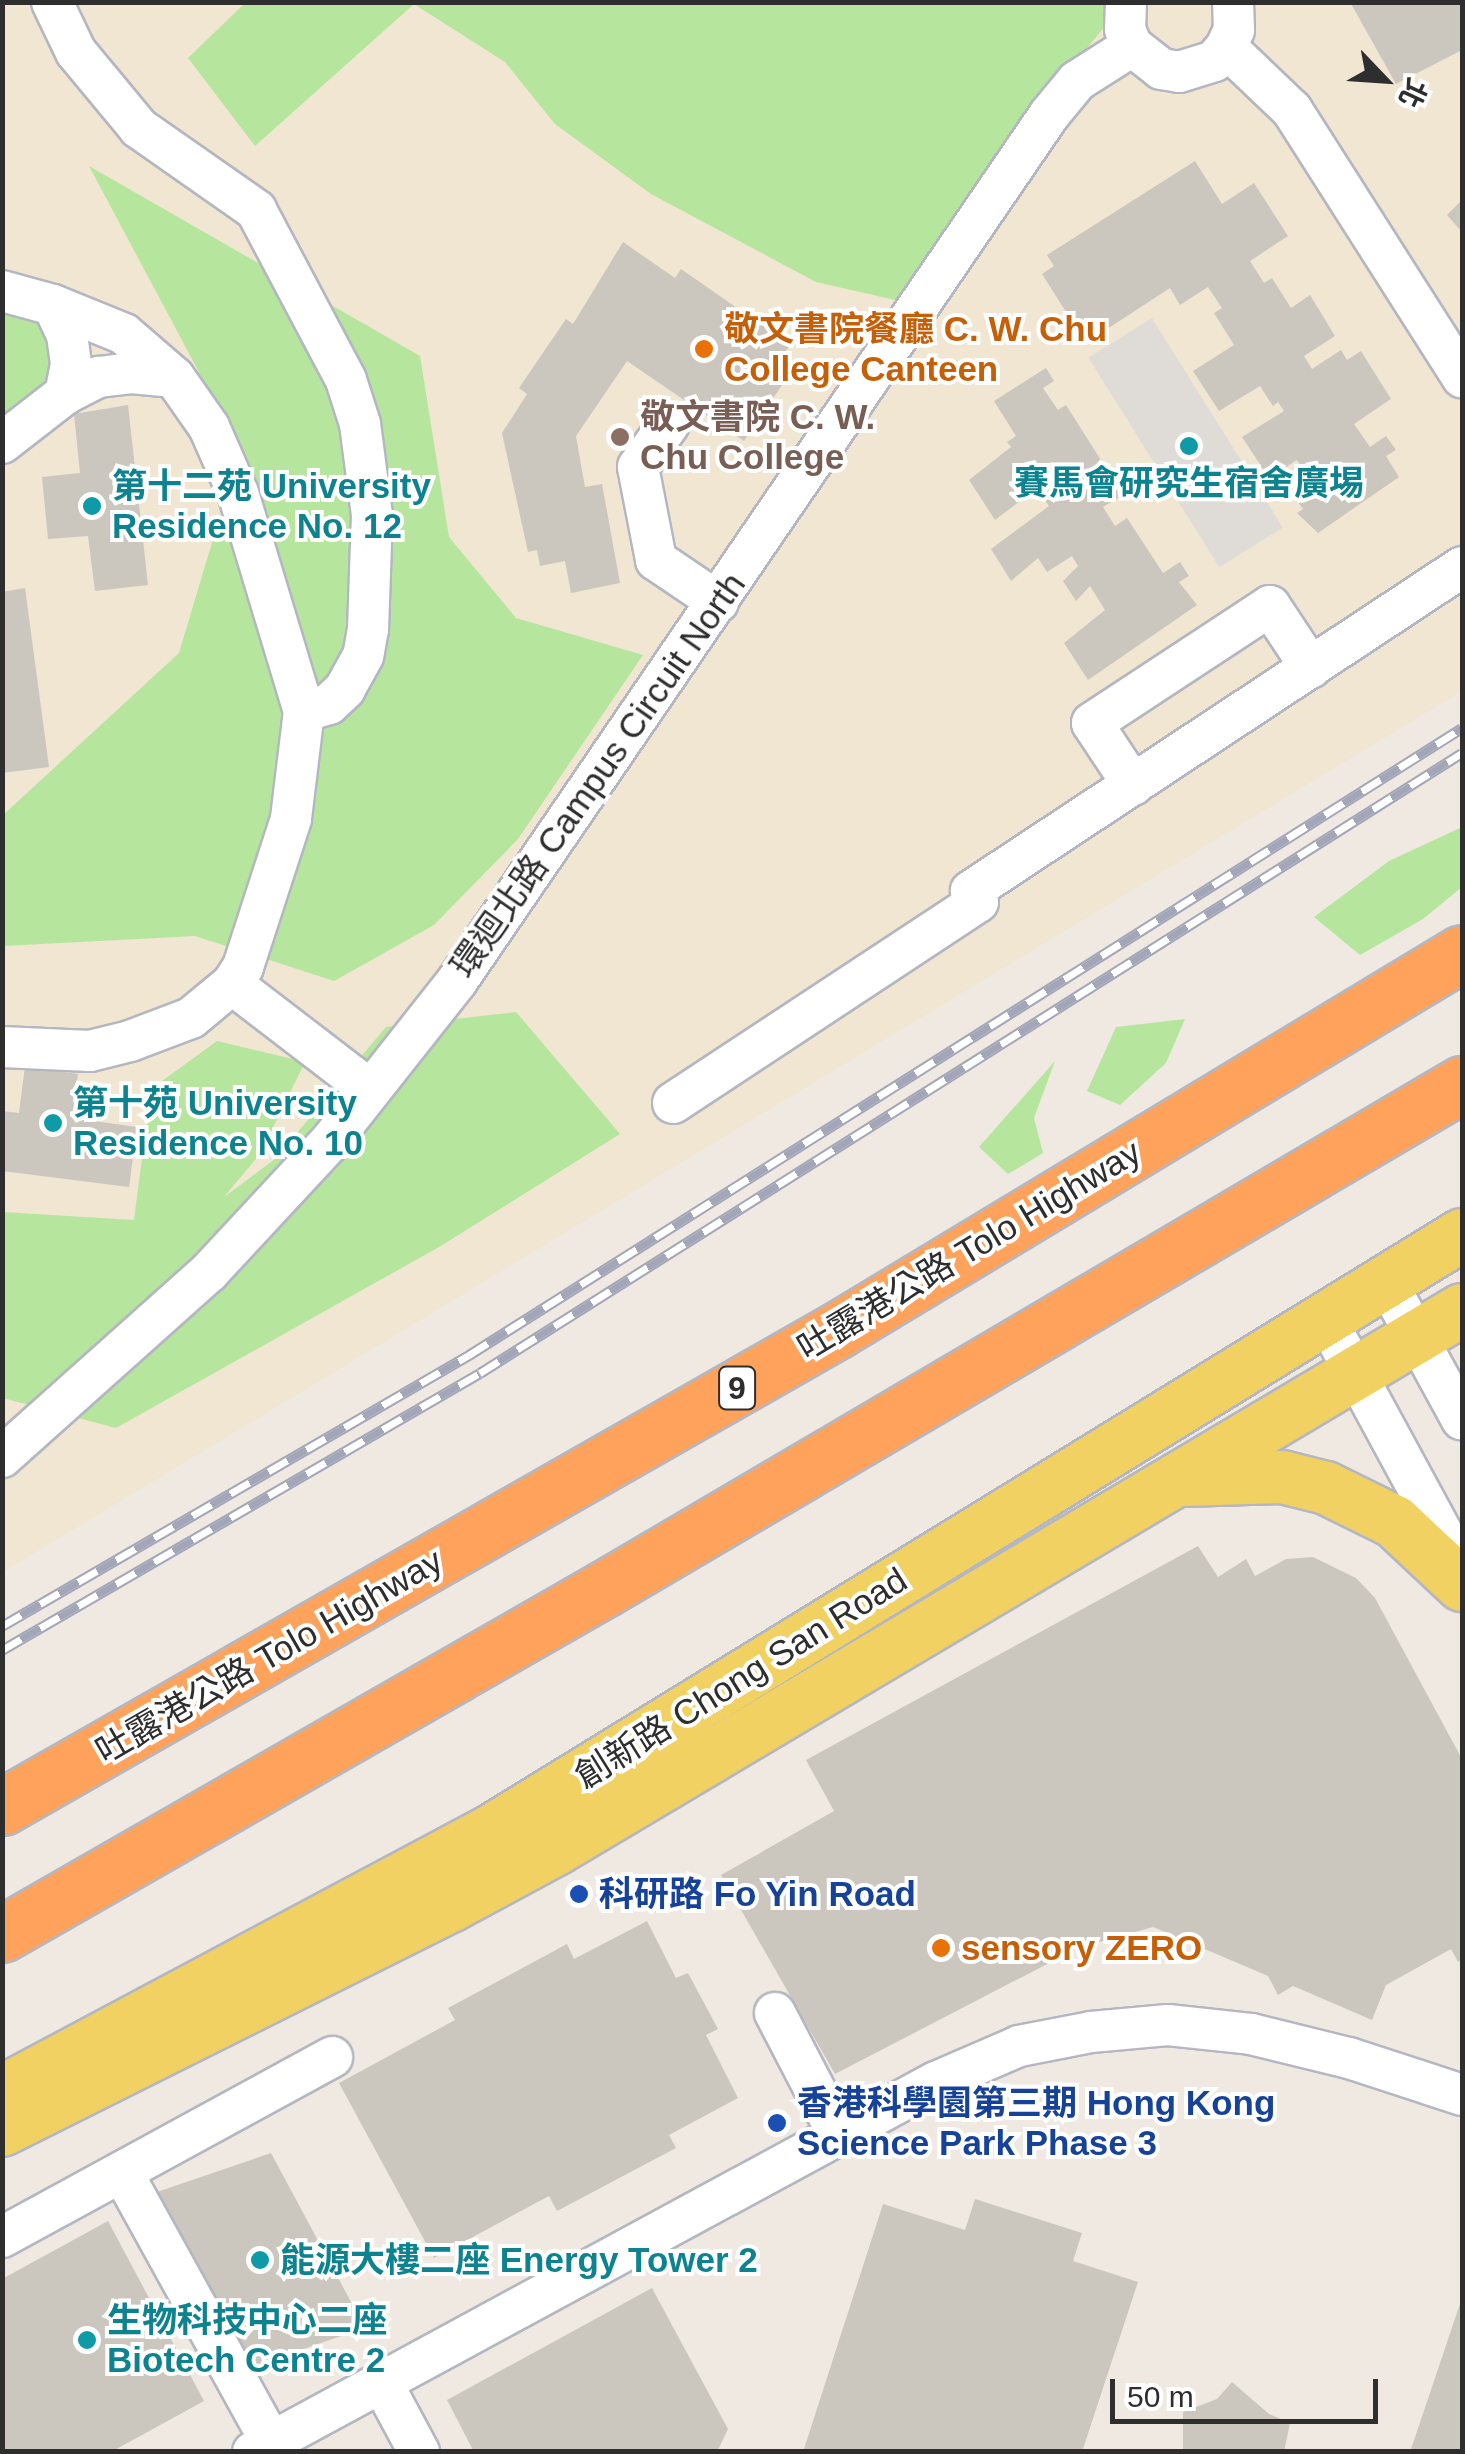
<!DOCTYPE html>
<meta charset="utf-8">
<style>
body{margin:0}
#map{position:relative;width:1465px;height:2454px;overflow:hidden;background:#efe9e1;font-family:Arial,"Noto Sans TC",sans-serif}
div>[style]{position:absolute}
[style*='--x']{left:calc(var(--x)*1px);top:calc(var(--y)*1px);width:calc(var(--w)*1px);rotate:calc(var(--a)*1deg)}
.education>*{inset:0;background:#f0e6d1}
.green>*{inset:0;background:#b6e59e}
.plaza>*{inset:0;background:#dfdcd8;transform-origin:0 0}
.building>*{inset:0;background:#cbc7bf}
.roads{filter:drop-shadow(2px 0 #b4b7c1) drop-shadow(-2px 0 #b4b7c1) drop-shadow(0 2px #b4b7c1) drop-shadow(0 -2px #b4b7c1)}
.minor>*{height:40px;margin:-20px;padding:0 20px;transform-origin:20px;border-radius:20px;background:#fff}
.major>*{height:52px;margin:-26px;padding:0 26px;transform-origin:26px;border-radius:26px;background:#f2d163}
.highway>*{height:55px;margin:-27.5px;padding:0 27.5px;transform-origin:27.5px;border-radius:27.5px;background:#ffa35c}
.rail>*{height:11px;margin-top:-5.5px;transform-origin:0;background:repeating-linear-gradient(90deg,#fff 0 22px,#a3a6b8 0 44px);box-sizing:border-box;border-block:2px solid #a3a6b8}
.dots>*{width:28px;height:28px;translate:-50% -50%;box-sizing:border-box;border:5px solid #fff;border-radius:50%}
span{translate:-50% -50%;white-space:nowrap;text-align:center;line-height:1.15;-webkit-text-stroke:8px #fff;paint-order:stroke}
.shield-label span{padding:2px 8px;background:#fff;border:2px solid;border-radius:8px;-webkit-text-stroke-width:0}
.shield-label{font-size:32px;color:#2e2e2e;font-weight:700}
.food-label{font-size:35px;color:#c56008;font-weight:700}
.left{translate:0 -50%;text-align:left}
.education-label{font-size:35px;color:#785e54;font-weight:700}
.culture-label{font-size:35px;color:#0d838f;font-weight:700}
.street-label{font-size:35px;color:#2e2e2e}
.transit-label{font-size:35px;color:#164399;font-weight:700}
.frame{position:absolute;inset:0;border:5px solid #2e2e2e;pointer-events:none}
.north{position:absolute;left:1335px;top:30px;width:100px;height:100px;-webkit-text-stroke:8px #fff;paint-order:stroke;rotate:115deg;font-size:28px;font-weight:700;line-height:40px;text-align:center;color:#2e2e2e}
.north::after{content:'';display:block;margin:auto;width:35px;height:45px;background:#2e2e2e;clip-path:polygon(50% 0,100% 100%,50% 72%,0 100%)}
.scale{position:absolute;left:1110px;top:2379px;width:268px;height:45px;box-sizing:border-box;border:5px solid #2e2e2e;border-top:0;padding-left:12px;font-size:30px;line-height:35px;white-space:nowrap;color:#2e2e2e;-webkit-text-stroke:8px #fff;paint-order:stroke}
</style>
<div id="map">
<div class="education">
<div style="clip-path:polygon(3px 3px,1462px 3px,1462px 691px,3px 1572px)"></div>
</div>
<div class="green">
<div style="clip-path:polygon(245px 3px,1124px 3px,1033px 114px,904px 302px,816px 282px,651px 194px,555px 124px,505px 62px,414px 4px,255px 146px,188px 58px)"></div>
<div style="clip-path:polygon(89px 166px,420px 356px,449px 537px,516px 618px,643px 655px,518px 839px,434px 925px,334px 981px,195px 936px,3px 946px,2px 816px,179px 653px,240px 449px)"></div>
<div style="clip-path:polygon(3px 307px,40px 317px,57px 362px,48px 386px,3px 414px)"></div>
<div style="clip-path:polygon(1462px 827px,1462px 887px,1423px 919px,1360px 955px,1314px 917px,1389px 861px)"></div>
<div style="clip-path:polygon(516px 1012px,620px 1134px,439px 1247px,116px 1428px,3px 1398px,2px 1212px,134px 1220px,151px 1089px,217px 1041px,305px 1062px,260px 1154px,224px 1197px,275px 1159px,386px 1027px)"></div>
<div style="clip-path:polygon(1185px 1019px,1166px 1063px,1120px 1105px,1087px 1091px,1116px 1027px)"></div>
<div style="clip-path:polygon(1055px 1061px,1034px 1118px,1043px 1153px,1008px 1174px,979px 1147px)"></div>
</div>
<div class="plaza">
<div style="left:1152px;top:318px;width:247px;height:75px;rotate:58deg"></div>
</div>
<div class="building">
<div style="clip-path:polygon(1350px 2px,1462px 2px,1462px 50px,1396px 84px)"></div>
<div style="clip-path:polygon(1195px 161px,1222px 204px,1254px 183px,1288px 236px,1250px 261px,1264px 283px,1272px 278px,1291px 308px,1310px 295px,1335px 336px,1304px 356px,1312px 369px,1341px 350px,1347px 360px,1361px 351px,1391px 399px,1354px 424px,1370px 447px,1386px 436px,1396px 450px,1386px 456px,1399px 477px,1318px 533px,1297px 513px,1303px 509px,1293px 495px,1312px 484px,1297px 460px,1269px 478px,1242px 437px,1284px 411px,1278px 402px,1273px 406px,1260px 386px,1219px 411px,1193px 371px,1234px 345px,1214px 313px,1222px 308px,1208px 287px,1180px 305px,1170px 288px,1098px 335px,1092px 326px,1080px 334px,1042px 274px,1054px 266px,1047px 255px)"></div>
<div style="clip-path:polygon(1462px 200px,1462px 232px,1447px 215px)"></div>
<div style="clip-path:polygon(623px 242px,675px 278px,681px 269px,790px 345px,782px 357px,795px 366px,744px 441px,627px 361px,576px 436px,585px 487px,602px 484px,620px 583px,571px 593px,565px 561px,540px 566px,537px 550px,528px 552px,502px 433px,527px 394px,519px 388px,566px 319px,573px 324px)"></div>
<div style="clip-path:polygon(1046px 368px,1054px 381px,1043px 388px,1058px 410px,1066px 405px,1123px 495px,1103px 507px,1115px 526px,1127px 518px,1163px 573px,1180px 562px,1189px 576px,1179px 582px,1197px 605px,1088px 680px,1064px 643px,1105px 610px,1090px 586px,1076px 601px,1063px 581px,1078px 566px,1072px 556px,1047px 572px,1038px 558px,1011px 581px,991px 549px,1049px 506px,1037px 488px,995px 520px,969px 480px,1011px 447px,1007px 442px,1016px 436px,994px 401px)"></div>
<div style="clip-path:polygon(128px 405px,148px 585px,95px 591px,88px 536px,48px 539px,42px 477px,80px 473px,74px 414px)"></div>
<div style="clip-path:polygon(25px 588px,49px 767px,2px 773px,2px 592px)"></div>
<div style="clip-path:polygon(25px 1066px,78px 1074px,72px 1118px,137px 1127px,129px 1187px,2px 1171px,2px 1111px,19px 1113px)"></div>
<div style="clip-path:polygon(1198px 1546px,1218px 1577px,1246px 1559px,1255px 1576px,1286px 1559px,1313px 1557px,1356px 1578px,1375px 1598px,1462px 1759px,1462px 1959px,1458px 1962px,1451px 1949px,1386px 1985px,1372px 2020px,1293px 1986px,1278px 1995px,1268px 1976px,1153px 1927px,1078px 1948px,835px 2074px,721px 1875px,834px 1811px,806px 1760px)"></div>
<div style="clip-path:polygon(647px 1921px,676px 1978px,688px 1973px,718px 2029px,706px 2035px,738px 2098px,669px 2135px,676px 2148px,557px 2211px,549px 2196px,434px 2258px,339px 2083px,455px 2020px,448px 2008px,567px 1944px,574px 1959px)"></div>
<div style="clip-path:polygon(271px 2153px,365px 2328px,250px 2367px,157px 2192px)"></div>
<div style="clip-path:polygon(975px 2199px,1082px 2233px,1073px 2261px,1138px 2282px,1082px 2452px,803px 2452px,883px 2204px,965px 2230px)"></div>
<div style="clip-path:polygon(108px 2221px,204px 2401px,111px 2452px,2px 2452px,2px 2279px)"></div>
<div style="clip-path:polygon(652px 2288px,728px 2429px,717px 2452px,474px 2452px,447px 2400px)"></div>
<div style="clip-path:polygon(1462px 2298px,1462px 2452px,1410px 2452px)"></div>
<div style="clip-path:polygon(1232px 2382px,1269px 2414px,1290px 2423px,1284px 2452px,1183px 2452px,1183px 2412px,1217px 2399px)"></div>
</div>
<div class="roads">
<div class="minor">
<div style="--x:52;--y:2;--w:55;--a:64.4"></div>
<div style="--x:76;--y:52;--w:99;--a:50.3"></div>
<div style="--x:139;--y:128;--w:143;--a:35"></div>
<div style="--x:256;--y:210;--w:192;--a:62.1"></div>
<div style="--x:346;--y:380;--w:46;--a:72.3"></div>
<div style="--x:360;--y:424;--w:92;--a:82.5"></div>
<div style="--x:372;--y:515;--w:114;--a:92"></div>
<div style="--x:368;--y:629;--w:27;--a:100"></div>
<div style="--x:363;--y:656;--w:38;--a:119"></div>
<div style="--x:345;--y:689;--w:22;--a:137"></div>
<div style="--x:329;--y:704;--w:26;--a:164"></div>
<div style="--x:1126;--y:2;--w:27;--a:92"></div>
<div style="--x:1125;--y:29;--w:18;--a:68"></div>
<div style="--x:1132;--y:46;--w:37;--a:38"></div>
<div style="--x:1161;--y:69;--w:18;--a:9"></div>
<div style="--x:1179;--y:72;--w:37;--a:-17"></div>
<div style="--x:1214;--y:61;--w:18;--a:-49"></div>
<div style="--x:1226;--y:47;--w:19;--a:-65"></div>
<div style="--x:1234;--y:30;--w:28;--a:-92"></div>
<div style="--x:1226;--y:47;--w:91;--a:43.7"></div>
<div style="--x:1292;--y:110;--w:317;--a:57.5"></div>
<div style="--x:2;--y:291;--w:53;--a:15.4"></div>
<div style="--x:53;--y:305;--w:77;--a:22.2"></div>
<div style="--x:124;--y:334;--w:66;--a:40.7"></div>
<div style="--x:174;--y:377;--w:61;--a:55"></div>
<div style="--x:209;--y:427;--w:72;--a:66.3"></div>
<div style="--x:238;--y:493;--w:228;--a:73.2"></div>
<div style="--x:304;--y:711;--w:109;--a:96.9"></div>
<div style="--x:291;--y:819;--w:156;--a:108"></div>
<div style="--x:243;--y:967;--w:20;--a:123"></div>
<div style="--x:232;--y:984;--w:174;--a:37.5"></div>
<div style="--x:53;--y:305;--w:33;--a:65"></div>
<div style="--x:67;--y:335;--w:29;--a:82"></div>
<div style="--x:71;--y:364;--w:31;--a:101"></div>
<div style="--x:669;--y:424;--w:53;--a:125.8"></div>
<div style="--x:638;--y:467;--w:95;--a:79"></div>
<div style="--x:656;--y:560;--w:75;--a:34.1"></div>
<div style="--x:2;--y:443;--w:80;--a:-37.9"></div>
<div style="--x:65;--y:394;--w:38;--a:-27"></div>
<div style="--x:99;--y:377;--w:32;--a:-7"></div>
<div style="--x:131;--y:373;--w:43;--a:5.3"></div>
<div style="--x:1133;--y:785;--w:74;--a:-123.5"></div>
<div style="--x:1092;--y:723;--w:213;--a:-33.3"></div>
<div style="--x:1270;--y:606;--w:74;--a:56.5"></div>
<div style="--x:2;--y:1047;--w:88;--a:2.6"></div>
<div style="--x:90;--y:1051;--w:41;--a:-14"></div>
<div style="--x:130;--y:1041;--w:65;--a:-20.7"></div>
<div style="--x:191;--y:1018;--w:53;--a:-39.7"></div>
<div style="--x:673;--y:1103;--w:365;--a:-33.4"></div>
<div style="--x:978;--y:902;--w:13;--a:-122"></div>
<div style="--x:971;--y:891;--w:588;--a:-33.42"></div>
<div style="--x:1386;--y:1281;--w:158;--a:61.3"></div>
<div style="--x:1326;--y:1319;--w:285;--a:61.5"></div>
<div style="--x:2;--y:1457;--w:278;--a:-41.8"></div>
<div style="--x:209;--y:1272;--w:178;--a:-47.1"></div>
<div style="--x:330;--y:1142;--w:205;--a:-51.7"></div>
<div style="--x:457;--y:981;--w:1049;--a:-55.64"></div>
<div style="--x:1049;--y:115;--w:44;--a:-50.5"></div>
<div style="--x:1077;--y:81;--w:65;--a:-32.5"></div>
<div style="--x:775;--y:2013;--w:136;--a:62.5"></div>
<div style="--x:122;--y:2172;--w:308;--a:61.1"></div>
<div style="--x:2;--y:2237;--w:376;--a:-28.6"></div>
<div style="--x:381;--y:2381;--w:81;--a:61.8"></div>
<div style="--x:253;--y:2452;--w:777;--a:-28.45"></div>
<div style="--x:936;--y:2082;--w:90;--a:-23.4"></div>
<div style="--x:1019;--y:2046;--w:73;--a:-11"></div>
<div style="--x:1091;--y:2032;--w:77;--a:-5.2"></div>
<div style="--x:1168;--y:2025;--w:83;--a:6.2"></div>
<div style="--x:1251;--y:2034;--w:101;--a:13.8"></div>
<div style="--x:1349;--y:2058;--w:119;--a:18.1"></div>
</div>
<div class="major">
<div style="--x:1184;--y:1480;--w:98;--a:-1.8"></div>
<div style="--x:1282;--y:1477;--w:45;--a:14"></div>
<div style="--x:1326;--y:1488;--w:77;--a:26.2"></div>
<div style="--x:1395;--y:1522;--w:92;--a:43.2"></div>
<div style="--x:2;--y:2092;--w:557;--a:-28.08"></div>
<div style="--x:493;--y:1830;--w:1137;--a:-31.55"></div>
<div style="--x:2;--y:2130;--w:503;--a:-26.57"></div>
<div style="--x:452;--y:1905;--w:118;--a:-28.3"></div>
<div style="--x:556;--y:1849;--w:1054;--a:-30.75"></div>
</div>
<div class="highway">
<div style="--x:2;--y:1807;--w:960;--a:-29.72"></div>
<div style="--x:836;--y:1331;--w:731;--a:-31.13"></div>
<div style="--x:2;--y:1934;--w:694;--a:-29.82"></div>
<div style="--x:604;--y:1589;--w:996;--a:-30.48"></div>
</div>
</div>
<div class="rail">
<div style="--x:2;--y:1626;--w:540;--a:-30.13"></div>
<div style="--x:469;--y:1355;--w:1174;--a:-32.27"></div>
<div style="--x:2;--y:1650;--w:552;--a:-30.09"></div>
<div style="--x:480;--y:1373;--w:1161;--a:-32.27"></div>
</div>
<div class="dots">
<div style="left:704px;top:349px;background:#e8710a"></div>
<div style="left:620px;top:437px;background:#8d6e63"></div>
<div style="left:1189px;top:446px;background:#0f9aa8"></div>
<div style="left:92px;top:506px;background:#0f9aa8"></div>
<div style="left:53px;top:1123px;background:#0f9aa8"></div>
<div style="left:579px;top:1894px;background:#1a4fb4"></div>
<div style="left:941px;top:1948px;background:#e8710a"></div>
<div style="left:777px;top:2123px;background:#1a4fb4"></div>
<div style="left:260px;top:2260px;background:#0f9aa8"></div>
<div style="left:87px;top:2340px;background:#0f9aa8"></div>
</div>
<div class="shield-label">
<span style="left:737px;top:1388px">9</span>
</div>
<div class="food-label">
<span class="left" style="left:724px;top:349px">敬文書院餐廳 C. W. Chu<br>College Canteen</span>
<span class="left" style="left:961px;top:1948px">sensory ZERO</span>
</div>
<div class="education-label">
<span class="left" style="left:640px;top:437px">敬文書院 C. W.<br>Chu College</span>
</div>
<div class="culture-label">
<span style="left:1189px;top:483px">賽馬會研究生宿舍廣埸</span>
<span class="left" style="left:112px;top:506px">第十二苑 University<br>Residence No. 12</span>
<span class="left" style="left:73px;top:1123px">第十苑 University<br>Residence No. 10</span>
<span class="left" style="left:280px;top:2260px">能源大樓二座 Energy Tower 2</span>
<span class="left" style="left:107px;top:2340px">生物科技中心二座<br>Biotech Centre 2</span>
</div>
<div class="street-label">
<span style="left:598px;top:775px;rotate:-55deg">環迴北路 Campus Circuit North</span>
<span style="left:969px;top:1250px;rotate:-31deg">吐露港公路 Tolo Highway</span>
<span style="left:269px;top:1656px;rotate:-30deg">吐露港公路 Tolo Highway</span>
<span style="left:741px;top:1678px;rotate:-32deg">創新路 Chong San Road</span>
</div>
<div class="transit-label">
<span class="left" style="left:599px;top:1894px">科研路 Fo Yin Road</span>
<span class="left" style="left:797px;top:2123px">香港科學園第三期 Hong Kong<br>Science Park Phase 3</span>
</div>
<div class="frame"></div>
<div class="north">北</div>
<div class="scale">50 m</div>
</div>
